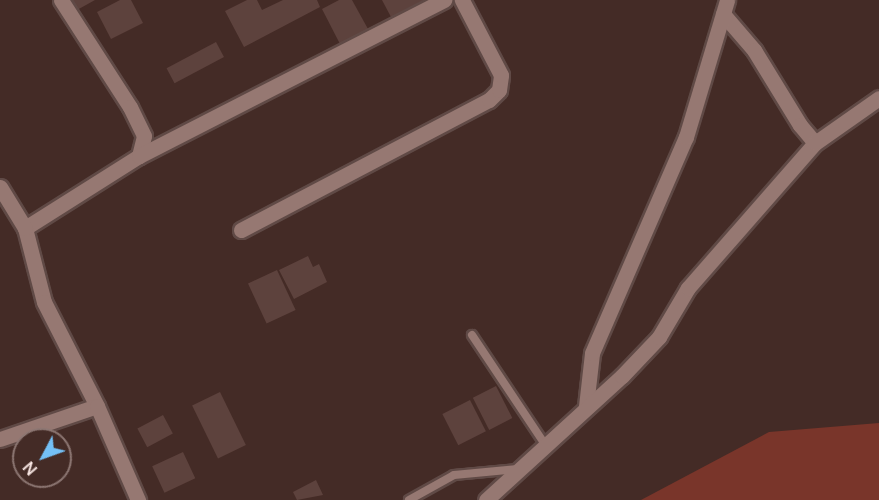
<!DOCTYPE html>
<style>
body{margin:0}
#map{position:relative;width:879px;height:500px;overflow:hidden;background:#442b26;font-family:Manrope,sans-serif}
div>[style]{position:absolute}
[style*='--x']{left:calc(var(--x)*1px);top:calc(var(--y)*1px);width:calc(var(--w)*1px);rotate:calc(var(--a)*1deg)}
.green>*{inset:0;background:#79352a}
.building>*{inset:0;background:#5d423d;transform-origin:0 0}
.roads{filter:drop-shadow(2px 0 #604a46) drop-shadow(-2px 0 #604a46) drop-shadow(0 2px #604a46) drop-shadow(0 -2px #604a46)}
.lane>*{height:8px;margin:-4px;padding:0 4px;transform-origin:4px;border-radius:4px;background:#967872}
.street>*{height:15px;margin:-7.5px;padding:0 7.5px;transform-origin:7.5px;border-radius:7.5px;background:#967872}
span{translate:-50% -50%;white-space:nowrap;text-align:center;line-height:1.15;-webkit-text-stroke:6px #442b26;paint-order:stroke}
.north{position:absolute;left:12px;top:428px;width:60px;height:60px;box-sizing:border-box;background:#442b26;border:2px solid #8c7672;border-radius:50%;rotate:229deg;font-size:16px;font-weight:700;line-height:24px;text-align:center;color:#f8e6e3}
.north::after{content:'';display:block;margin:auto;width:21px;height:27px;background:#74c0f6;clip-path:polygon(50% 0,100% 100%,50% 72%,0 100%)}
</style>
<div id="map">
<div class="green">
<div style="clip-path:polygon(879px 423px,879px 500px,641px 500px,769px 432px)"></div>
</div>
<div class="building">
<div style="clip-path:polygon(71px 0,95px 0,77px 10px)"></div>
<div style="clip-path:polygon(120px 0,131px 0,143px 23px,111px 39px,97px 12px)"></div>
<div style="clip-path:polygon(247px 0,257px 0,262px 10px,283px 0,317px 0,320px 7px,244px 47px,225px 11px)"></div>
<div style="clip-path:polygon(339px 0,352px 0,368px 29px,340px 44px,322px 9px)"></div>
<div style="clip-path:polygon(382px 0,424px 0,391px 17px)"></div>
<div style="left:216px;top:42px;width:17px;height:56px;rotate:62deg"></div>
<div style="clip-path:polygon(308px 256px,313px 267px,319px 264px,327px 282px,294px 299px,279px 270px)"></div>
<div style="left:277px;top:270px;width:44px;height:32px;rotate:65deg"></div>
<div style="left:496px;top:386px;width:36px;height:26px;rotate:63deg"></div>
<div style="left:220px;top:392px;width:59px;height:31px;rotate:64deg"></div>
<div style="left:470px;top:400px;width:35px;height:31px;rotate:63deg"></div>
<div style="left:163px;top:415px;width:21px;height:29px;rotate:62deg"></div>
<div style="left:183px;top:452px;width:29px;height:34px;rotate:65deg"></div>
<div style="clip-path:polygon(316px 480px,323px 495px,297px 500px,293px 492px)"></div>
</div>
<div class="roads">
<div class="lane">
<div style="--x:472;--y:335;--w:130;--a:56.3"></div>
<div style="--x:409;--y:500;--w:51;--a:-29.1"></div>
<div style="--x:454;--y:475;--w:64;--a:-5.4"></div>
</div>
<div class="street">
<div style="--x:61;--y:0;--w:127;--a:57.2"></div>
<div style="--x:130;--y:107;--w:32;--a:64"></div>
<div style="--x:144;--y:136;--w:21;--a:104"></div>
<div style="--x:139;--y:156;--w:135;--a:147.7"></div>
<div style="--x:25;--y:228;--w:76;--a:75.6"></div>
<div style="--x:44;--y:302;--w:117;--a:63"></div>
<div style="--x:723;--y:14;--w:48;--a:49.3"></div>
<div style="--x:754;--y:50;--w:88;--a:58.5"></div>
<div style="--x:800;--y:125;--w:23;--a:50"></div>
<div style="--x:139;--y:156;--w:343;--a:-27.1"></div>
<div style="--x:0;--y:187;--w:48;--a:58.6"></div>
<div style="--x:241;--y:230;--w:280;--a:-27.7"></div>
<div style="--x:489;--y:100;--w:14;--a:-45"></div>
<div style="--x:499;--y:90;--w:15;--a:-82"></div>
<div style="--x:501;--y:75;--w:85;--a:-117.5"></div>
<div style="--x:586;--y:406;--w:53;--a:-83.5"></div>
<div style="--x:592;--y:353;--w:236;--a:-66.5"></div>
<div style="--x:686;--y:137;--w:143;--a:-73.3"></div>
<div style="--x:0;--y:439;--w:102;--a:-18.8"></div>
<div style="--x:97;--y:406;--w:103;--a:66.4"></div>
<div style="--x:486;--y:500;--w:184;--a:-42.4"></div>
<div style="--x:622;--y:376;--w:54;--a:-46.5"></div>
<div style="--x:659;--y:337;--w:57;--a:-59.4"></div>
<div style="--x:688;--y:288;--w:193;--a:-48.8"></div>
<div style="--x:815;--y:143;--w:78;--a:-35.1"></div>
</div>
</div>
<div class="north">N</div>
</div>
